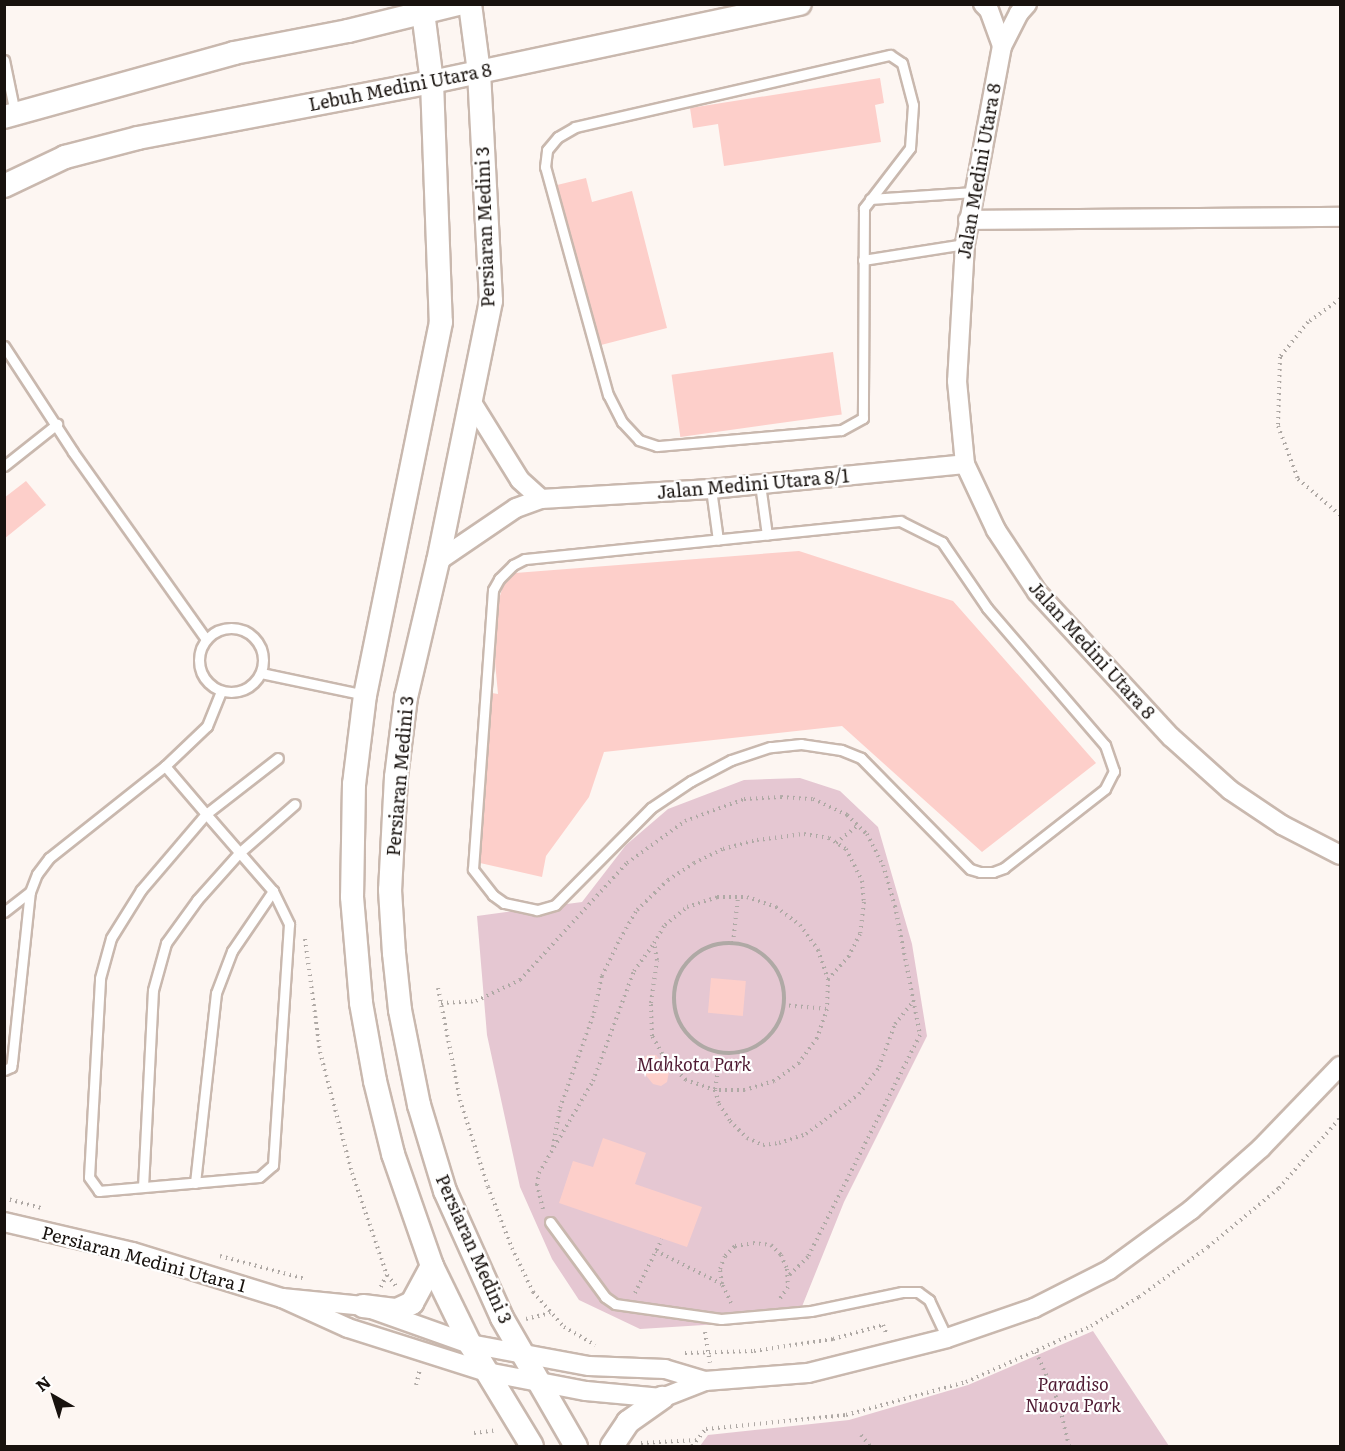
<!DOCTYPE html>
<style>
body{margin:0}
#map{position:relative;width:1345px;height:1451px;overflow:hidden;background:#fdf6f2;font-family:Literata,serif}
div>[style]{position:absolute}
[style*='--x']{left:calc(var(--x)*1px);top:calc(var(--y)*1px);width:calc(var(--w)*1px);rotate:calc(var(--a)*1deg)}
.green>*{inset:0;background:#e5c7d2}
.building>*{inset:0;background:#fdcfca;transform-origin:0 0}
.path>*{height:4px;margin-top:-2px;transform-origin:0;background:repeating-linear-gradient(90deg,#afa9a5 0 1.5px,transparent 0 6px)}
.path>.ring{margin:-2px;padding:0;box-sizing:content-box;background:none;border:4px solid #afa9a5;border-radius:50%}
.roads{filter:drop-shadow(2px 0 #c9b8ae) drop-shadow(-2px 0 #c9b8ae) drop-shadow(0 2px #c9b8ae) drop-shadow(0 -2px #c9b8ae)}
.service>*{height:9px;margin:-4.5px;padding:0 4.5px;transform-origin:4.5px;border-radius:4.5px;background:#fff}
.service>.ring{margin:-4.5px;padding:0;box-sizing:content-box;background:none;border:9px solid #fff;border-radius:50%}
.minor>*{height:18px;margin:-9px;padding:0 9px;transform-origin:9px;border-radius:9px;background:#fff}
.tertiary>*{height:22px;margin:-11px;padding:0 11px;transform-origin:11px;border-radius:11px;background:#fff}
span{translate:-50% -50%;white-space:nowrap;text-align:center;line-height:1.15;-webkit-text-stroke:4.5px #fff;paint-order:stroke}
.street-label{font-size:18px;color:#18120e}
.park-label{font-size:18px;color:#4e1a32;font-style:italic}
.frame{position:absolute;inset:0;border:6px solid #18120e;pointer-events:none}
.north{position:absolute;left:24px;top:1367px;width:60px;height:60px;-webkit-text-stroke:4px #fff;paint-order:stroke;rotate:321deg;font-size:16px;font-weight:700;line-height:24px;text-align:center;color:#18120e}
.north::after{content:'';display:block;margin:auto;width:21px;height:27px;background:#18120e;clip-path:polygon(50% 0,100% 100%,50% 72%,0 100%)}
</style>
<div id="map">
<div class="green">
<div style="clip-path:polygon(800px 778px,840px 791px,878px 827px,912px 944px,927px 1036px,844px 1202px,801px 1309px,720px 1324px,640px 1329px,579px 1300px,552px 1259px,520px 1187px,487px 1035px,477px 916px,582px 902px,626px 845px,668px 809px,744px 780px)"></div>
<div style="clip-path:polygon(1093px 1331px,1169px 1446px,700px 1446px,708px 1435px,849px 1420px,968px 1385px)"></div>
</div>
<div class="building">
<div style="clip-path:polygon(880px 78px,884px 103px,875px 105px,881px 142px,724px 166px,718px 124px,693px 128px,690px 108px)"></div>
<div style="clip-path:polygon(586px 178px,592px 202px,632px 191px,667px 328px,601px 345px,557px 185px)"></div>
<div style="left:833px;top:352px;width:63px;height:163px;rotate:82deg"></div>
<div style="clip-path:polygon(26px 481px,46px 505px,4px 539px,4px 498px)"></div>
<div style="clip-path:polygon(799px 551px,953px 601px,1096px 763px,982px 852px,842px 726px,604px 752px,589px 797px,546px 856px,542px 877px,480px 863px,492px 693px,498px 694px,495px 662px,499px 599px,503px 586px,515px 573px)"></div>
<div style="left:711px;top:978px;width:35px;height:35px;rotate:5deg"></div>
<div style="clip-path:polygon(648px 1055px,656px 1055px,669px 1072px,667px 1082px,661px 1086px,653px 1084px,640px 1068px,641px 1060px)"></div>
<div style="clip-path:polygon(603px 1138px,646px 1153px,635px 1184px,702px 1207px,687px 1247px,559px 1203px,573px 1161px,593px 1167px)"></div>
</div>
<div class="path">
<div style="--x:1340;--y:299;--w:39;--a:144"></div>
<div style="--x:1308;--y:322;--w:45;--a:128.7"></div>
<div style="--x:1280;--y:357;--w:69;--a:91.7"></div>
<div style="--x:1278;--y:426;--w:57;--a:69.3"></div>
<div style="--x:1298;--y:479;--w:55;--a:40.6"></div>
<div style="--x:836;--y:843;--w:28;--a:-39"></div>
<div style="--x:717;--y:897;--w:30;--a:0"></div>
<div style="--x:747;--y:897;--w:31;--a:19"></div>
<div style="--x:776;--y:907;--w:30;--a:37"></div>
<div style="--x:800;--y:925;--w:31;--a:54"></div>
<div style="--x:818;--y:950;--w:31;--a:71"></div>
<div style="--x:828;--y:979;--w:30;--a:92"></div>
<div style="--x:827;--y:1009;--w:31;--a:109"></div>
<div style="--x:817;--y:1038;--w:31;--a:126"></div>
<div style="--x:799;--y:1063;--w:31;--a:144"></div>
<div style="--x:774;--y:1081;--w:30;--a:163"></div>
<div style="--x:745;--y:1090;--w:30;--a:180"></div>
<div style="--x:715;--y:1090;--w:31;--a:-161"></div>
<div style="--x:686;--y:1080;--w:30;--a:-135"></div>
<div style="--x:665;--y:1059;--w:26;--a:-119"></div>
<div style="--x:652;--y:1036;--w:33;--a:-92"></div>
<div style="--x:651;--y:1003;--w:43;--a:-82.1"></div>
<div style="--x:657;--y:960;--w:17;--a:-100"></div>
<div style="--x:654;--y:943;--w:21;--a:-59"></div>
<div style="--x:665;--y:925;--w:28;--a:-39"></div>
<div style="--x:687;--y:907;--w:32;--a:-18"></div>
<div style="--x:305;--y:939;--w:114;--a:82.4"></div>
<div style="--x:320;--y:1052;--w:125;--a:75.2"></div>
<div style="--x:352;--y:1173;--w:108;--a:71.1"></div>
<div style="--x:387;--y:1275;--w:15;--a:118"></div>
<div style="--x:733;--y:943;--w:45;--a:-83.7"></div>
<div class="ring" style="left:674px;top:943px;width:106px;height:106px"></div>
<div style="--x:438;--y:988;--w:114;--a:78.9"></div>
<div style="--x:460;--y:1100;--w:91;--a:72.2"></div>
<div style="--x:488;--y:1187;--w:66;--a:68.5"></div>
<div style="--x:512;--y:1248;--w:49;--a:64.5"></div>
<div style="--x:533;--y:1292;--w:47;--a:48.5"></div>
<div style="--x:564;--y:1327;--w:36;--a:30"></div>
<div style="--x:441;--y:1003;--w:35;--a:-3"></div>
<div style="--x:476;--y:1001;--w:49;--a:-25.5"></div>
<div style="--x:520;--y:980;--w:159;--a:-47.6"></div>
<div style="--x:627;--y:863;--w:72;--a:-35.9"></div>
<div style="--x:685;--y:821;--w:63;--a:-20.4"></div>
<div style="--x:744;--y:799;--w:37;--a:-3"></div>
<div style="--x:781;--y:797;--w:32;--a:4"></div>
<div style="--x:813;--y:799;--w:38;--a:25"></div>
<div style="--x:847;--y:815;--w:28;--a:44"></div>
<div style="--x:867;--y:834;--w:35;--a:63"></div>
<div style="--x:883;--y:865;--w:43;--a:73.7"></div>
<div style="--x:895;--y:906;--w:131;--a:79"></div>
<div style="--x:920;--y:1035;--w:249;--a:116.8"></div>
<div style="--x:808;--y:1257;--w:29;--a:136"></div>
<div style="--x:783;--y:1005;--w:44;--a:5.2"></div>
<div style="--x:721;--y:1052;--w:38;--a:99"></div>
<div style="--x:715;--y:1090;--w:15;--a:74"></div>
<div style="--x:719;--y:1104;--w:20;--a:57"></div>
<div style="--x:730;--y:1121;--w:24;--a:45"></div>
<div style="--x:747;--y:1138;--w:17;--a:24"></div>
<div style="--x:763;--y:1145;--w:16;--a:-7"></div>
<div style="--x:779;--y:1143;--w:28;--a:-18"></div>
<div style="--x:806;--y:1134;--w:66;--a:-37"></div>
<div style="--x:859;--y:1094;--w:34;--a:-53"></div>
<div style="--x:879;--y:1067;--w:46;--a:-69.6"></div>
<div style="--x:895;--y:1024;--w:28;--a:-51"></div>
<div style="--x:553;--y:1147;--w:40;--a:-80"></div>
<div style="--x:560;--y:1108;--w:101;--a:-70.3"></div>
<div style="--x:594;--y:1013;--w:38;--a:-78"></div>
<div style="--x:602;--y:976;--w:41;--a:-64.1"></div>
<div style="--x:620;--y:939;--w:34;--a:-60"></div>
<div style="--x:637;--y:910;--w:43;--a:-44.1"></div>
<div style="--x:668;--y:880;--w:31;--a:-33"></div>
<div style="--x:694;--y:863;--w:32;--a:-26"></div>
<div style="--x:723;--y:849;--w:35;--a:-15"></div>
<div style="--x:757;--y:840;--w:47;--a:-7.3"></div>
<div style="--x:804;--y:834;--w:25;--a:9"></div>
<div style="--x:829;--y:838;--w:20;--a:33"></div>
<div style="--x:846;--y:849;--w:36;--a:63"></div>
<div style="--x:862;--y:881;--w:21;--a:85"></div>
<div style="--x:864;--y:902;--w:32;--a:97"></div>
<div style="--x:860;--y:934;--w:25;--a:117"></div>
<div style="--x:849;--y:956;--w:31;--a:132"></div>
<div style="--x:4;--y:1198;--w:39;--a:15"></div>
<div style="--x:543;--y:1209;--w:25;--a:-104"></div>
<div style="--x:537;--y:1185;--w:12;--a:-81"></div>
<div style="--x:539;--y:1173;--w:107;--a:-59.6"></div>
<div style="--x:593;--y:1081;--w:117;--a:-69.6"></div>
<div style="--x:634;--y:971;--w:34;--a:-54"></div>
<div style="--x:656;--y:1251;--w:74;--a:26.6"></div>
<div style="--x:220;--y:1256;--w:88;--a:15.1"></div>
<div style="--x:387;--y:1275;--w:14;--a:51"></div>
<div style="--x:635;--y:1293;--w:60;--a:-63.4"></div>
<div style="--x:731;--y:1303;--w:21;--a:-115"></div>
<div style="--x:722;--y:1284;--w:15;--a:-98"></div>
<div style="--x:720;--y:1269;--w:14;--a:-69"></div>
<div style="--x:725;--y:1256;--w:14;--a:-45"></div>
<div style="--x:735;--y:1246;--w:18;--a:-9"></div>
<div style="--x:753;--y:1243;--w:18;--a:6"></div>
<div style="--x:771;--y:1245;--w:14;--a:45"></div>
<div style="--x:781;--y:1255;--w:15;--a:67"></div>
<div style="--x:787;--y:1269;--w:18;--a:87"></div>
<div style="--x:788;--y:1287;--w:16;--a:125"></div>
<div style="--x:526;--y:1319;--w:25;--a:-14"></div>
<div style="--x:705;--y:1332;--w:31;--a:81"></div>
<div style="--x:1036;--y:1352;--w:57;--a:66.1"></div>
<div style="--x:1059;--y:1404;--w:43;--a:76.6"></div>
<div style="--x:685;--y:1353;--w:69;--a:-1.7"></div>
<div style="--x:754;--y:1351;--w:80;--a:-8.6"></div>
<div style="--x:833;--y:1339;--w:52;--a:-15.6"></div>
<div style="--x:883;--y:1325;--w:11;--a:68"></div>
<div style="--x:416;--y:1385;--w:16;--a:-76"></div>
<div style="--x:474;--y:1433;--w:24;--a:-7"></div>
<div style="--x:861;--y:1435;--w:14;--a:51"></div>
<div style="--x:641;--y:1443;--w:55;--a:-3.1"></div>
<div style="--x:692;--y:1446;--w:22;--a:-51"></div>
<div style="--x:706;--y:1429;--w:141;--a:-5.7"></div>
<div style="--x:846;--y:1415;--w:124;--a:-15.4"></div>
<div style="--x:966;--y:1382;--w:137;--a:-24.1"></div>
<div style="--x:1091;--y:1326;--w:56;--a:-31.1"></div>
<div style="--x:1139;--y:1297;--w:85;--a:-35.9"></div>
<div style="--x:1208;--y:1247;--w:92;--a:-39.7"></div>
<div style="--x:1279;--y:1188;--w:93;--a:-48.9"></div>
</div>
<div class="roads">
<div class="service">
<div style="--x:890;--y:55;--w:14;--a:34"></div>
<div style="--x:902;--y:63;--w:43;--a:75.3"></div>
<div style="--x:913;--y:105;--w:43;--a:94"></div>
<div style="--x:910;--y:148;--w:76;--a:127.5"></div>
<div style="--x:864;--y:208;--w:210;--a:90.3"></div>
<div style="--x:863;--y:418;--w:25;--a:151"></div>
<div style="--x:841;--y:430;--w:185;--a:175"></div>
<div style="--x:657;--y:446;--w:19;--a:-162"></div>
<div style="--x:639;--y:440;--w:25;--a:-133"></div>
<div style="--x:622;--y:422;--w:30;--a:-117"></div>
<div style="--x:608;--y:395;--w:237;--a:-105.4"></div>
<div style="--x:545;--y:167;--w:17;--a:-83"></div>
<div style="--x:547;--y:150;--w:17;--a:-50"></div>
<div style="--x:558;--y:137;--w:20;--a:-30"></div>
<div style="--x:575;--y:127;--w:323;--a:-12.9"></div>
<div style="--x:4;--y:60;--w:54;--a:78.3"></div>
<div style="--x:870;--y:199;--w:104;--a:-3.9"></div>
<div style="--x:863;--y:260;--w:103;--a:-8.9"></div>
<div style="--x:4;--y:346;--w:126;--a:56.9"></div>
<div style="--x:73;--y:452;--w:229;--a:54.6"></div>
<div style="--x:4;--y:466;--w:68;--a:-38.4"></div>
<div style="--x:760;--y:484;--w:51;--a:82.2"></div>
<div style="--x:711;--y:489;--w:51;--a:82.2"></div>
<div style="--x:900;--y:521;--w:47;--a:26.6"></div>
<div style="--x:942;--y:542;--w:80;--a:55.7"></div>
<div style="--x:987;--y:608;--w:181;--a:49.3"></div>
<div style="--x:1105;--y:745;--w:28;--a:71"></div>
<div style="--x:1114;--y:771;--w:20;--a:117"></div>
<div style="--x:1105;--y:789;--w:128;--a:142"></div>
<div style="--x:1004;--y:868;--w:12;--a:160"></div>
<div style="--x:993;--y:872;--w:13;--a:180"></div>
<div style="--x:980;--y:872;--w:10;--a:-163"></div>
<div style="--x:970;--y:869;--w:156;--a:-134.5"></div>
<div style="--x:861;--y:758;--w:22;--a:-158"></div>
<div style="--x:841;--y:750;--w:40;--a:-171.5"></div>
<div style="--x:801;--y:744;--w:31;--a:174"></div>
<div style="--x:770;--y:747;--w:41;--a:161.6"></div>
<div style="--x:731;--y:760;--w:45;--a:152.3"></div>
<div style="--x:691;--y:781;--w:48;--a:146"></div>
<div style="--x:651;--y:808;--w:136;--a:134.7"></div>
<div style="--x:555;--y:905;--w:19;--a:164"></div>
<div style="--x:537;--y:910;--w:34;--a:-168"></div>
<div style="--x:504;--y:903;--w:14;--a:-144"></div>
<div style="--x:493;--y:895;--w:33;--a:-128"></div>
<div style="--x:473;--y:869;--w:280;--a:-85.9"></div>
<div style="--x:493;--y:590;--w:13;--a:-61"></div>
<div style="--x:499;--y:579;--w:20;--a:-45"></div>
<div style="--x:513;--y:565;--w:13;--a:-27"></div>
<div style="--x:525;--y:559;--w:377;--a:-5.8"></div>
<div class="ring" style="left:199px;top:628px;width:55px;height:55px"></div>
<div style="--x:261;--y:673;--w:106;--a:11.9"></div>
<div style="--x:165;--y:766;--w:63;--a:49.5"></div>
<div style="--x:206;--y:814;--w:91;--a:-37.9"></div>
<div style="--x:206;--y:814;--w:102;--a:49"></div>
<div style="--x:273;--y:891;--w:37;--a:64"></div>
<div style="--x:289;--y:924;--w:242;--a:93.8"></div>
<div style="--x:273;--y:1165;--w:18;--a:139"></div>
<div style="--x:259;--y:1177;--w:161;--a:175"></div>
<div style="--x:99;--y:1191;--w:17;--a:-126"></div>
<div style="--x:89;--y:1177;--w:199;--a:-86.8"></div>
<div style="--x:100;--y:978;--w:41;--a:-74.6"></div>
<div style="--x:111;--y:938;--w:57;--a:-58"></div>
<div style="--x:141;--y:890;--w:100;--a:-49.5"></div>
<div style="--x:4;--y:912;--w:33;--a:-38"></div>
<div style="--x:4;--y:1070;--w:8;--a:-23"></div>
<div style="--x:11;--y:1067;--w:5;--a:-79"></div>
<div style="--x:12;--y:1062;--w:171;--a:-84"></div>
<div style="--x:30;--y:892;--w:19;--a:-69"></div>
<div style="--x:37;--y:874;--w:20;--a:-53"></div>
<div style="--x:49;--y:858;--w:148;--a:-38.4"></div>
<div style="--x:165;--y:766;--w:58;--a:-43.6"></div>
<div style="--x:207;--y:726;--w:38;--a:-68"></div>
<div style="--x:195;--y:1183;--w:191;--a:-83.7"></div>
<div style="--x:216;--y:993;--w:45;--a:-69.1"></div>
<div style="--x:232;--y:951;--w:73;--a:-55.7"></div>
<div style="--x:143;--y:1187;--w:197;--a:-87.1"></div>
<div style="--x:153;--y:990;--w:49;--a:-74.5"></div>
<div style="--x:166;--y:943;--w:53;--a:-54.2"></div>
<div style="--x:197;--y:900;--w:63;--a:-48.2"></div>
<div style="--x:239;--y:853;--w:74;--a:-41.2"></div>
<div style="--x:550;--y:1222;--w:93;--a:53.7"></div>
<div style="--x:605;--y:1297;--w:12;--a:35"></div>
<div style="--x:615;--y:1304;--w:107;--a:8.1"></div>
<div style="--x:721;--y:1319;--w:90;--a:-5.1"></div>
<div style="--x:811;--y:1311;--w:93;--a:-11.8"></div>
<div style="--x:902;--y:1292;--w:16;--a:0"></div>
<div style="--x:918;--y:1292;--w:14;--a:36"></div>
<div style="--x:929;--y:1300;--w:42;--a:64.7"></div>
</div>
<div class="minor">
<div style="--x:983;--y:4;--w:8;--a:45"></div>
<div style="--x:989;--y:10;--w:38;--a:70"></div>
<div style="--x:1027;--y:4;--w:12;--a:132"></div>
<div style="--x:1019;--y:13;--w:37;--a:117"></div>
<div style="--x:1002;--y:46;--w:201;--a:100.6"></div>
<div style="--x:965;--y:244;--w:137;--a:93.3"></div>
<div style="--x:957;--y:381;--w:83;--a:84.5"></div>
<div style="--x:965;--y:464;--w:73;--a:64.8"></div>
<div style="--x:996;--y:530;--w:74;--a:56.5"></div>
<div style="--x:1037;--y:592;--w:197;--a:47.3"></div>
<div style="--x:1171;--y:737;--w:79;--a:41.9"></div>
<div style="--x:1230;--y:790;--w:63;--a:33.9"></div>
<div style="--x:1282;--y:825;--w:65;--a:27.3"></div>
<div style="--x:968;--y:220;--w:372;--a:-0.5"></div>
<div style="--x:471;--y:401;--w:93;--a:58.2"></div>
<div style="--x:520;--y:480;--w:28;--a:42"></div>
<div style="--x:438;--y:561;--w:94;--a:-34.2"></div>
<div style="--x:516;--y:508;--w:27;--a:-20"></div>
<div style="--x:541;--y:499;--w:170;--a:-3.4"></div>
<div style="--x:711;--y:489;--w:255;--a:-5.6"></div>
<div style="--x:4;--y:1222;--w:132;--a:13.1"></div>
<div style="--x:133;--y:1252;--w:156;--a:17.2"></div>
<div style="--x:282;--y:1298;--w:72;--a:24.4"></div>
<div style="--x:348;--y:1328;--w:146;--a:17.6"></div>
<div style="--x:487;--y:1372;--w:101;--a:10.9"></div>
<div style="--x:586;--y:1391;--w:76;--a:5.3"></div>
<div style="--x:662;--y:1398;--w:46;--a:-21.6"></div>
<div style="--x:282;--y:1298;--w:81;--a:5.6"></div>
<div style="--x:363;--y:1306;--w:114;--a:19.6"></div>
<div style="--x:470;--y:1344;--w:121;--a:10.5"></div>
<div style="--x:589;--y:1366;--w:76;--a:2.3"></div>
<div style="--x:665;--y:1369;--w:42;--a:16.7"></div>
<div style="--x:705;--y:1381;--w:103;--a:-4.4"></div>
<div style="--x:808;--y:1373;--w:143;--a:-14.1"></div>
<div style="--x:947;--y:1338;--w:92;--a:-19"></div>
<div style="--x:1034;--y:1308;--w:84;--a:-26.9"></div>
<div style="--x:1109;--y:1270;--w:102;--a:-36.2"></div>
<div style="--x:1191;--y:1210;--w:94;--a:-41.5"></div>
<div style="--x:1261;--y:1148;--w:114;--a:-46.1"></div>
</div>
<div class="tertiary">
<div style="--x:470;--y:4;--w:69;--a:82.5"></div>
<div style="--x:479;--y:72;--w:229;--a:87"></div>
<div style="--x:491;--y:301;--w:265;--a:101.5"></div>
<div style="--x:438;--y:561;--w:140;--a:103.2"></div>
<div style="--x:406;--y:697;--w:81;--a:97.1"></div>
<div style="--x:396;--y:777;--w:113;--a:93"></div>
<div style="--x:390;--y:890;--w:63;--a:86.4"></div>
<div style="--x:394;--y:953;--w:57;--a:84"></div>
<div style="--x:400;--y:1010;--w:97;--a:78.7"></div>
<div style="--x:419;--y:1105;--w:90;--a:73.2"></div>
<div style="--x:445;--y:1191;--w:139;--a:65.8"></div>
<div style="--x:502;--y:1318;--w:148;--a:60"></div>
<div style="--x:423;--y:12;--w:71;--a:82.7"></div>
<div style="--x:432;--y:82;--w:240;--a:87.9"></div>
<div style="--x:441;--y:322;--w:381;--a:101.5"></div>
<div style="--x:365;--y:695;--w:90;--a:97"></div>
<div style="--x:354;--y:784;--w:113;--a:91"></div>
<div style="--x:352;--y:897;--w:106;--a:85.1"></div>
<div style="--x:361;--y:1003;--w:79;--a:79.8"></div>
<div style="--x:375;--y:1081;--w:75;--a:76.1"></div>
<div style="--x:393;--y:1154;--w:119;--a:70.8"></div>
<div style="--x:432;--y:1266;--w:87;--a:64"></div>
<div style="--x:470;--y:1344;--w:119;--a:58.7"></div>
<div style="--x:4;--y:117;--w:239;--a:-15.5"></div>
<div style="--x:234;--y:53;--w:116;--a:-10.9"></div>
<div style="--x:348;--y:31;--w:113;--a:-13.8"></div>
<div style="--x:4;--y:186;--w:68;--a:-25.4"></div>
<div style="--x:65;--y:157;--w:75;--a:-14.6"></div>
<div style="--x:138;--y:138;--w:299;--a:-10.8"></div>
<div style="--x:432;--y:82;--w:376;--a:-12"></div>
<div style="--x:363;--y:1306;--w:34;--a:7"></div>
<div style="--x:397;--y:1310;--w:17;--a:-25"></div>
<div style="--x:412;--y:1303;--w:42;--a:-61.6"></div>
<div style="--x:612;--y:1446;--w:29;--a:-56"></div>
<div style="--x:628;--y:1422;--w:42;--a:-35.2"></div>
</div>
</div>
<div class="street-label">
<span style="left:400px;top:87px;rotate:-11deg">Lebuh Medini Utara 8</span>
<span style="left:979px;top:171px;rotate:-80deg">Jalan Medini Utara 8</span>
<span style="left:485px;top:227px;rotate:-92deg">Persiaran Medini 3</span>
<span style="left:753px;top:484px;rotate:-5deg">Jalan Medini Utara 8/1</span>
<span style="left:1092px;top:650px;rotate:48deg">Jalan Medini Utara 8</span>
<span style="left:400px;top:776px;rotate:-85deg">Persiaran Medini 3</span>
<span style="left:474px;top:1249px;rotate:66deg">Persiaran Medini 3</span>
<span style="left:144px;top:1259px;rotate:15deg">Persiaran Medini Utara 1</span>
</div>
<div class="park-label">
<span style="left:694px;top:1064px">Mahkota Park</span>
<span style="left:1073px;top:1395px">Paradiso<br>Nuova Park</span>
</div>
<div class="frame"></div>
<div class="north">N</div>
</div>
